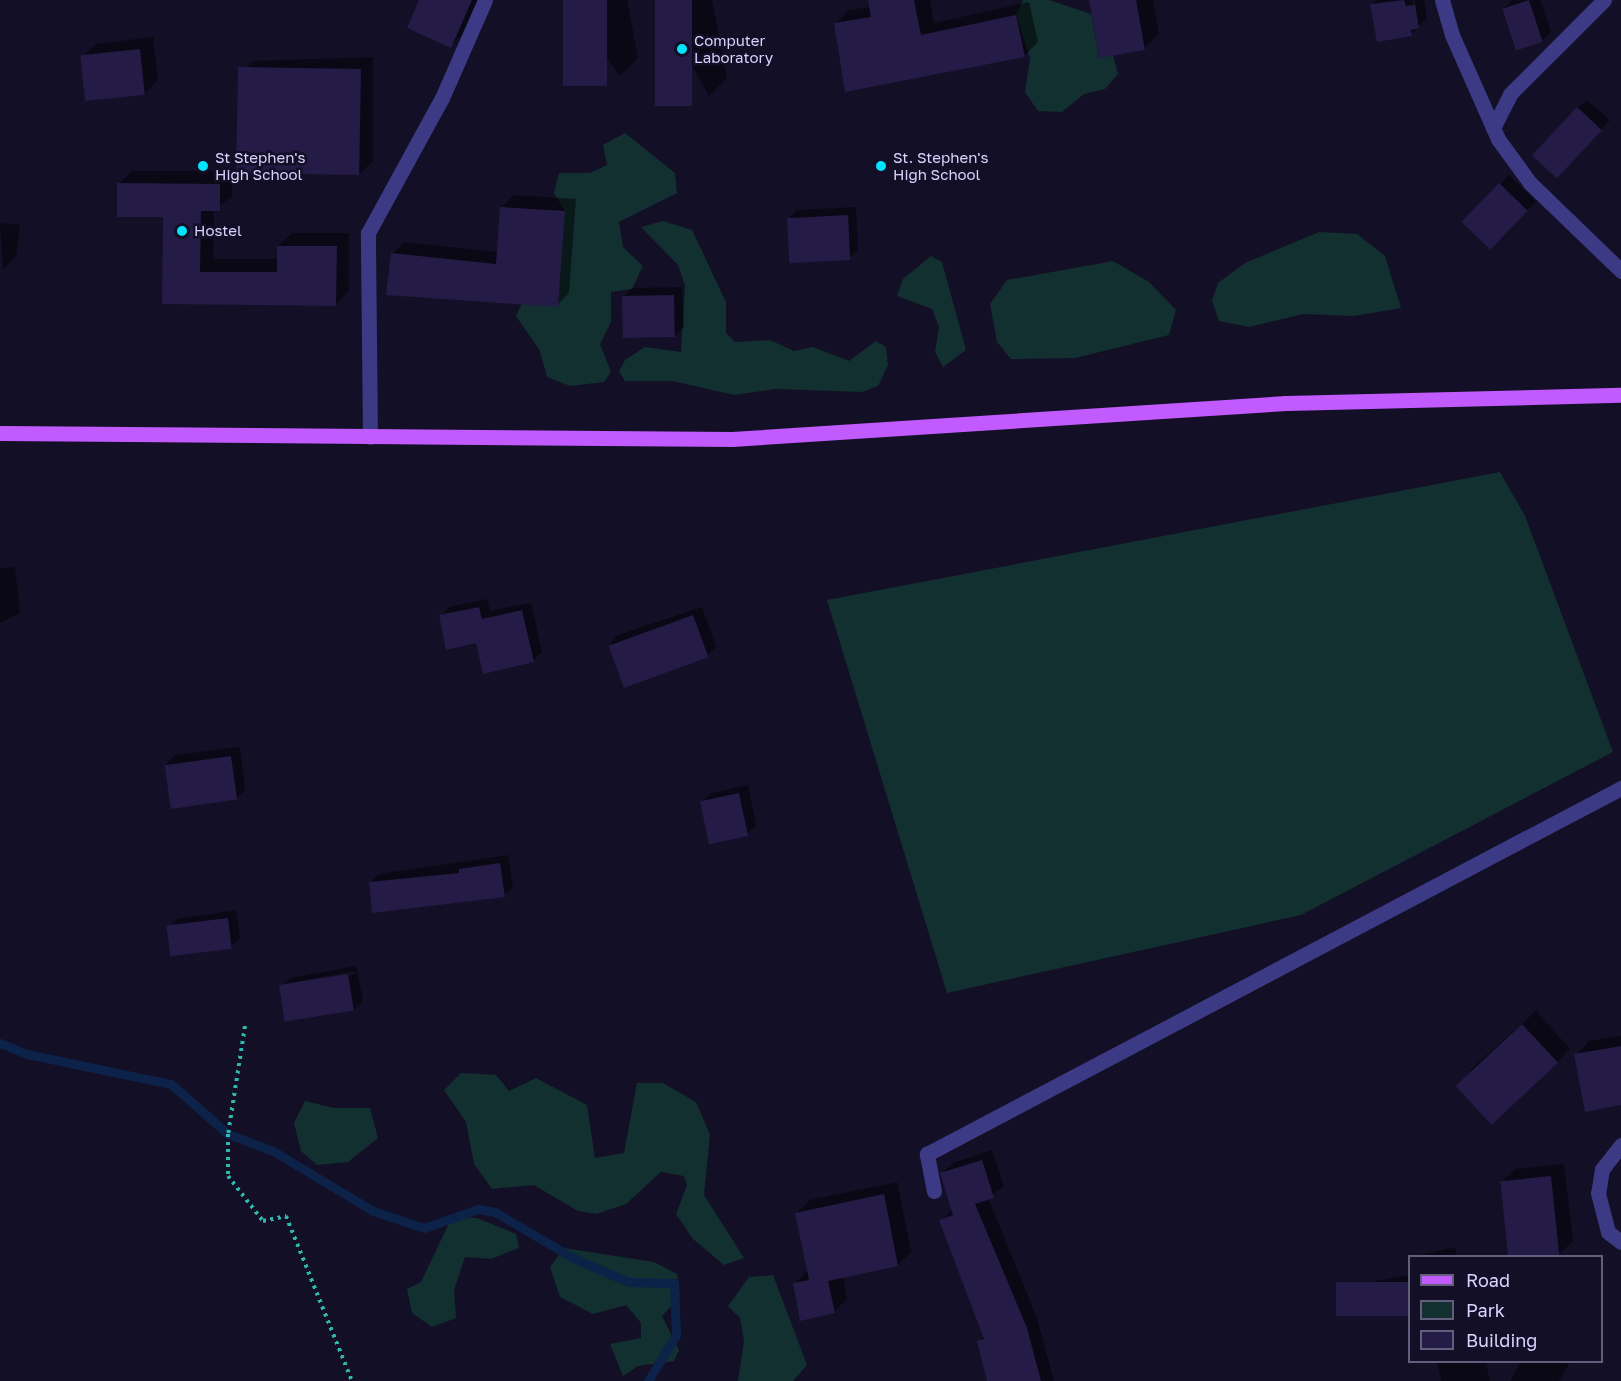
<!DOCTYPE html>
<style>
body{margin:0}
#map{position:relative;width:1621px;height:1381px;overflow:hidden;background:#130f26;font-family:"Golos Text",sans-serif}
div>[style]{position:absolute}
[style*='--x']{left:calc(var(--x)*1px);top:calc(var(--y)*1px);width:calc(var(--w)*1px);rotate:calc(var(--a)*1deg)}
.green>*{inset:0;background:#12302f}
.shadow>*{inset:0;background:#0007;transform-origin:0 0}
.stream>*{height:9px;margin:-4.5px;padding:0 4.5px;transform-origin:4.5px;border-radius:4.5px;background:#0c2248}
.building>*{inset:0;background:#241b47;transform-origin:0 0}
.path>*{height:4px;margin-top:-2px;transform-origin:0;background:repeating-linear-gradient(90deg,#2fb8b0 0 3px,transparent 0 7.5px)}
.service>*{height:15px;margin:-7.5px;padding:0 7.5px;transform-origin:7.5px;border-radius:7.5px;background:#3d3a85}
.minor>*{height:15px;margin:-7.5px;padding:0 7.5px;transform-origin:7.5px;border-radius:7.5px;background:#3d3a85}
.primary>*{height:15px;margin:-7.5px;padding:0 7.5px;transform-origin:7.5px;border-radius:7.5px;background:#c25bff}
.dots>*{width:16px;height:16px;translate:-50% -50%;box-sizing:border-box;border:3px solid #130f26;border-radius:50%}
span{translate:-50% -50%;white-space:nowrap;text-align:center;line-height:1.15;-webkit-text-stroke:5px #130f26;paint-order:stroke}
.poi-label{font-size:15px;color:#d9d4ff}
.left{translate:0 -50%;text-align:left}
.legend{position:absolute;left:1408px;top:1255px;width:195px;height:108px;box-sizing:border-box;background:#130f26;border:2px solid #625e7d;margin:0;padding:8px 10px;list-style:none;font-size:18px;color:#d9d4ff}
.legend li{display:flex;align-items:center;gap:12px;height:30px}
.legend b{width:30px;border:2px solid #625e7d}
</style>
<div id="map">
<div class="green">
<div style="clip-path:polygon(1023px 0,1049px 0,1091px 14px,1099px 58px,1113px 55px,1118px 74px,1105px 89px,1084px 94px,1062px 112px,1038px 111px,1025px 92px,1030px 58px,1016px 15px)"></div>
<div style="clip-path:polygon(625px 133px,675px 173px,677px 193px,619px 222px,623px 247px,643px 266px,632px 289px,611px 292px,611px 322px,600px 344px,611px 372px,604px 382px,570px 386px,547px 377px,540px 351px,516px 316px,565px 211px,554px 193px,559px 173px,590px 173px,607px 165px,603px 145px)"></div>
<div style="clip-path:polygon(663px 221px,692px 230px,726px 302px,726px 333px,735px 342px,770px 340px,794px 351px,813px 347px,849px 361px,876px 341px,886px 347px,888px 365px,878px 386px,862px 392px,776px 389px,734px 395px,673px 381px,625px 381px,619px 371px,625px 360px,645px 347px,681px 352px,685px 285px,678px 265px,641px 227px)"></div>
<div style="clip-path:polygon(1319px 232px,1357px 234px,1385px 256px,1401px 308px,1354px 316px,1303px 314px,1249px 327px,1219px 321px,1212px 301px,1218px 283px,1245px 263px)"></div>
<div style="clip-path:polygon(931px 256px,942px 262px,966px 350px,943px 367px,935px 352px,939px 327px,932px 309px,897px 296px,903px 279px)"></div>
<div style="clip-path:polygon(1113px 261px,1149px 282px,1176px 310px,1169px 335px,1075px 358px,1011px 359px,997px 342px,990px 304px,1007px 280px)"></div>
<div style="clip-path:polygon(1500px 472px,1525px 516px,1613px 752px,1301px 915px,947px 993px,827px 600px)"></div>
<div style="clip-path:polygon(461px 1073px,496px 1075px,509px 1091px,536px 1078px,587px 1105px,595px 1158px,624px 1153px,637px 1083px,663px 1083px,696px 1102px,710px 1135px,704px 1195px,744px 1258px,724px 1265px,693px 1239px,676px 1214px,687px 1185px,684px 1176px,661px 1172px,626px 1204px,596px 1214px,578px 1211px,534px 1185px,492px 1189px,474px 1164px,466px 1122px,444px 1090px)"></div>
<div style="clip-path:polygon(305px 1101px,334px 1108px,370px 1108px,378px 1138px,348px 1162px,317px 1165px,301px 1151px,294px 1123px)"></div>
<div style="clip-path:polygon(452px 1217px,477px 1218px,516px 1234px,519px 1248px,491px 1259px,465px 1257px,454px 1290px,456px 1318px,432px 1327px,412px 1313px,407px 1289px,421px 1282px)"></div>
<div style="clip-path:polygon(564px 1248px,654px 1262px,677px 1274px,680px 1297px,662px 1316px,679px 1350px,674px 1361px,638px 1366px,623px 1376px,610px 1344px,641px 1338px,641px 1323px,626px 1305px,593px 1314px,560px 1297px,550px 1267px)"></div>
<div style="clip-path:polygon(773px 1275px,807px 1365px,793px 1381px,738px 1381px,744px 1341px,740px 1318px,728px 1306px,749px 1277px)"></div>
</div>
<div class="shadow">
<div style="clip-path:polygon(421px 0,478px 0,464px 33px,451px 46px)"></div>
<div style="clip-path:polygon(565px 0,627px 0,638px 58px,620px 76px)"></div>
<div style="clip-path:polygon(656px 0,712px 0,727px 78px,709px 96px)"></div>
<div style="clip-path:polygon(869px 0,930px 0,934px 23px,1029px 2px,1038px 42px,1024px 56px,835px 24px,849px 10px,870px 7px)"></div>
<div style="clip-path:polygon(1090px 0,1153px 0,1159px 34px,1144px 48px)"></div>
<div style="clip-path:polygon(1376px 0,1412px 0,1417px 26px,1415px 0,1424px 0,1427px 18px,1411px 34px,1372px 4px)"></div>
<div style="clip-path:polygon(1512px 0,1540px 0,1551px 32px,1542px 40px,1504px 8px)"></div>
<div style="clip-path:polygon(153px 37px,158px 80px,145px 93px,82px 57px,96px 44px)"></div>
<div style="clip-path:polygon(373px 57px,373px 161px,359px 174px,239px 75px,253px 61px)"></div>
<div style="clip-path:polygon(1587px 100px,1610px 120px,1567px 168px,1578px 108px)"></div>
<div style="clip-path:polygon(132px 171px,233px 171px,232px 196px,214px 210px,213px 259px,278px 259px,278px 246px,292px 233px,349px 233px,349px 291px,336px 304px,163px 303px,164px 216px,119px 184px)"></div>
<div style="left:1509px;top:175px;width:38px;height:66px;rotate:45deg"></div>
<div style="clip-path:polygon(514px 195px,576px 199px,569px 293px,557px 305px,392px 254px,404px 242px,498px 252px,502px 207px)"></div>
<div style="clip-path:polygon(856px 207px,858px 249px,849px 258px,788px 219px,797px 210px)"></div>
<div style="clip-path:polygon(0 223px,20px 225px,16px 256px,3px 270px)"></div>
<div style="clip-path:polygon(682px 287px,684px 327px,675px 336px,623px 297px,632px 288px)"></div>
<div style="clip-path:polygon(15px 567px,20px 613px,0 623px,0 568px)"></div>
<div style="clip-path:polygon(487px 599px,490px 611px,531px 603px,542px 652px,533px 661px,477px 642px,441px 616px,449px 607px)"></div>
<div style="clip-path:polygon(702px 607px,716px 647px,707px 656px,610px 644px,618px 635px)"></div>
<div style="clip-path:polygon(240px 747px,245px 790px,236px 799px,166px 764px,175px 755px)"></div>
<div style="clip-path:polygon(748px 785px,756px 826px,747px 834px,702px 802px,711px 793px)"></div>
<div style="clip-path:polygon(508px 855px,513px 887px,504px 895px,370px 883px,379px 874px)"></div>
<div style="clip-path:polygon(236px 910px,240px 938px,231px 947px,168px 928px,177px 919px)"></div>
<div style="clip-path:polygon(evenodd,356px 966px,363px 1001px,354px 1010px,281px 986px,290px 978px,356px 966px,355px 971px,356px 974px,289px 986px,289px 983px,355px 971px)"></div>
<div style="clip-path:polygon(1536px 1011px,1570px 1049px,1557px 1062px,1469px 1071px)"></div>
<div style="clip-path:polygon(1621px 1036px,1621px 1104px,1576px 1055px,1589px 1041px)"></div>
<div style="clip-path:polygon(992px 1150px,1004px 1186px,988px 1198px,1037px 1318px,1054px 1381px,992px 1381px,979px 1342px,984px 1336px,941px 1221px,953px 1210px,942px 1173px,953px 1163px)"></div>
<div style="clip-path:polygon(1564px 1164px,1573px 1241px,1559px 1254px,1501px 1183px,1515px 1169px)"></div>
<div style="clip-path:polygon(897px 1182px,911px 1252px,898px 1265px,843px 1276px,847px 1299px,834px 1312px,795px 1284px,808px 1270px,797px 1213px,810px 1200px)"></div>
<div style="clip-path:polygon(1455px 1247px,1457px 1256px,1418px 1256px,1420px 1255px)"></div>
<div style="clip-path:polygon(1410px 1275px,1410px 1315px,1339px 1295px,1348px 1286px)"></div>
<div style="clip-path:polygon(1437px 1362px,1486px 1362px,1490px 1381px,1441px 1381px)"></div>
<div style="clip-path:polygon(1521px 1362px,1570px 1362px,1559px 1381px,1510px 1381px)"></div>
</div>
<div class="stream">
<div style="--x:0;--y:1043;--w:29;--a:22"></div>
<div style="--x:27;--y:1054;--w:147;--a:11.8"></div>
<div style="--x:171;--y:1084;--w:76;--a:41.3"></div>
<div style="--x:228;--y:1134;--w:48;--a:20.7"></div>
<div style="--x:273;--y:1151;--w:117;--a:31"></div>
<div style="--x:373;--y:1211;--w:54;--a:18.4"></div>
<div style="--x:424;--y:1228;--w:57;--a:-19.4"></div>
<div style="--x:478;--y:1209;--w:17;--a:10"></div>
<div style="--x:495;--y:1212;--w:91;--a:30.5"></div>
<div style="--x:573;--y:1258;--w:61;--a:23.2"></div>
<div style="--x:629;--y:1282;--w:45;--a:1.3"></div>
<div style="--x:674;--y:1283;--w:52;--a:87.8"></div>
<div style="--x:676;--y:1335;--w:54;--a:121.3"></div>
</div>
<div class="building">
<div style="clip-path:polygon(419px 0,472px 0,451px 48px,407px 28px)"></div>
<div style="left:563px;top:0;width:44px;height:86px"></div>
<div style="left:655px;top:0;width:37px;height:106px"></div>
<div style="clip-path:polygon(868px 0,914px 0,921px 35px,1016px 15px,1025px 57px,845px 92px,834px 23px,871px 17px)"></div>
<div style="clip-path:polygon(1089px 0,1136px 0,1145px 50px,1099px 58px)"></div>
<div style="clip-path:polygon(1404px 0,1406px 6px,1415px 5px,1419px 28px,1411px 30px,1412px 36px,1377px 42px,1370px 4px)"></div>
<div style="left:1529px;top:0;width:44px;height:28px;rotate:72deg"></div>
<div style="left:140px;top:49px;width:46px;height:60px;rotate:84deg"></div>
<div style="left:361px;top:69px;width:106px;height:123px;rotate:91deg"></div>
<div style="left:1577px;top:107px;width:34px;height:66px;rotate:43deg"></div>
<div style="clip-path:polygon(117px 183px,220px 184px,220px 211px,201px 211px,200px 272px,277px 272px,277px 246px,337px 246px,336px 306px,162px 304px,163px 217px,117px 217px)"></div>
<div style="left:1499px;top:183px;width:40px;height:54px;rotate:44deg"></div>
<div style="clip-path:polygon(500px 207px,565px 211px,558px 307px,386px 295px,391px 253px,496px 264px)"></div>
<div style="left:848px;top:215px;width:45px;height:61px;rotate:87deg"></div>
<div style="left:674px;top:295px;width:42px;height:52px;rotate:89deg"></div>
<div style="clip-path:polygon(479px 607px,482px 619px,522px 610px,534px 662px,483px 674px,476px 643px,446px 650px,439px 615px)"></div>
<div style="left:693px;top:615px;width:45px;height:90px;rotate:70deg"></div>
<div style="left:231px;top:756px;width:44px;height:67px;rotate:82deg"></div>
<div style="left:739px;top:793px;width:44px;height:40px;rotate:78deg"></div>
<div style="clip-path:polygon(500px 863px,505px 897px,372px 913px,369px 882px,459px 873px,459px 869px)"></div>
<div style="left:228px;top:918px;width:31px;height:62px;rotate:83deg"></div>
<div style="left:348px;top:974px;width:37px;height:70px;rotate:81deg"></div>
<div style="left:1522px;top:1024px;width:53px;height:91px;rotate:47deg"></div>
<div style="clip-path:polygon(1621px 1046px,1621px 1105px,1585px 1112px,1574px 1054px)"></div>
<div style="clip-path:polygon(982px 1160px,994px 1198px,975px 1204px,1027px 1328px,1041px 1381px,987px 1381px,977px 1341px,984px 1339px,939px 1220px,953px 1215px,940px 1173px)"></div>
<div style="left:1551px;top:1176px;width:81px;height:51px;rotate:84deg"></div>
<div style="clip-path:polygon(884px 1194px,898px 1266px,828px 1281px,835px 1313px,800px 1321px,793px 1283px,809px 1280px,795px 1213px)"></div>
<div style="left:1410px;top:1282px;width:34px;height:74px;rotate:90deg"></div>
</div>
<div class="path">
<div style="--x:245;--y:1026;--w:109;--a:98.9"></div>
<div style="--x:228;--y:1134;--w:42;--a:90"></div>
<div style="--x:228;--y:1176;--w:57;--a:52.1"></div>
<div style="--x:263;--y:1221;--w:24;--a:-12"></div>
<div style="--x:286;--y:1216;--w:178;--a:68.2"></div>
</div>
<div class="service">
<div style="--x:1442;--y:0;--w:36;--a:74"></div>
<div style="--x:1452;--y:35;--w:114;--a:66.1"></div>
<div style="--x:1498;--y:139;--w:54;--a:54"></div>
<div style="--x:1530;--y:183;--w:127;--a:44"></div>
<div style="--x:1493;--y:128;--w:38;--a:-63"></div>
<div style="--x:1510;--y:94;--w:133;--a:-45"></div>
<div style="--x:1621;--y:1145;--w:31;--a:128"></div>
<div style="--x:1602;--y:1169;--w:24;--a:99"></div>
<div style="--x:1598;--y:1193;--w:40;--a:75.6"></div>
<div style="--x:1608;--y:1232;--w:16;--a:38"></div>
</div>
<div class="minor">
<div style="--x:370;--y:437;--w:204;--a:-90.6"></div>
<div style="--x:368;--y:233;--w:154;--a:-61.3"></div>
<div style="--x:442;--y:98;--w:107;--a:-66.3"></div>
<div style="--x:934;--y:1191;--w:38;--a:-101"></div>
<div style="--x:927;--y:1154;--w:785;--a:-27.81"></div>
</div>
<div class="primary">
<div style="--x:0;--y:433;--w:732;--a:0.47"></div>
<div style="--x:732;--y:439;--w:555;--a:-3.72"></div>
<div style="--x:1286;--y:403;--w:335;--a:-1.4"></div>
</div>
<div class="dots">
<div style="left:682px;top:49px;background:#00e5ff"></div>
<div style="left:203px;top:166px;background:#00e5ff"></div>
<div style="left:881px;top:166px;background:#00e5ff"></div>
<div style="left:182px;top:231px;background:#00e5ff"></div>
</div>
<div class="poi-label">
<span class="left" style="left:694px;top:49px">Computer<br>Laboratory</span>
<span class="left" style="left:215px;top:166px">St Stephen's<br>High School</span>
<span class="left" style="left:893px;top:166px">St. Stephen's<br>High School</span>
<span class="left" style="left:194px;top:231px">Hostel</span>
</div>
<ul class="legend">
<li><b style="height:8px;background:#c25bff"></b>Road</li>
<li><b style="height:16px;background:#12302f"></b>Park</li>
<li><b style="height:16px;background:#241b47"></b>Building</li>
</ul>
</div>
